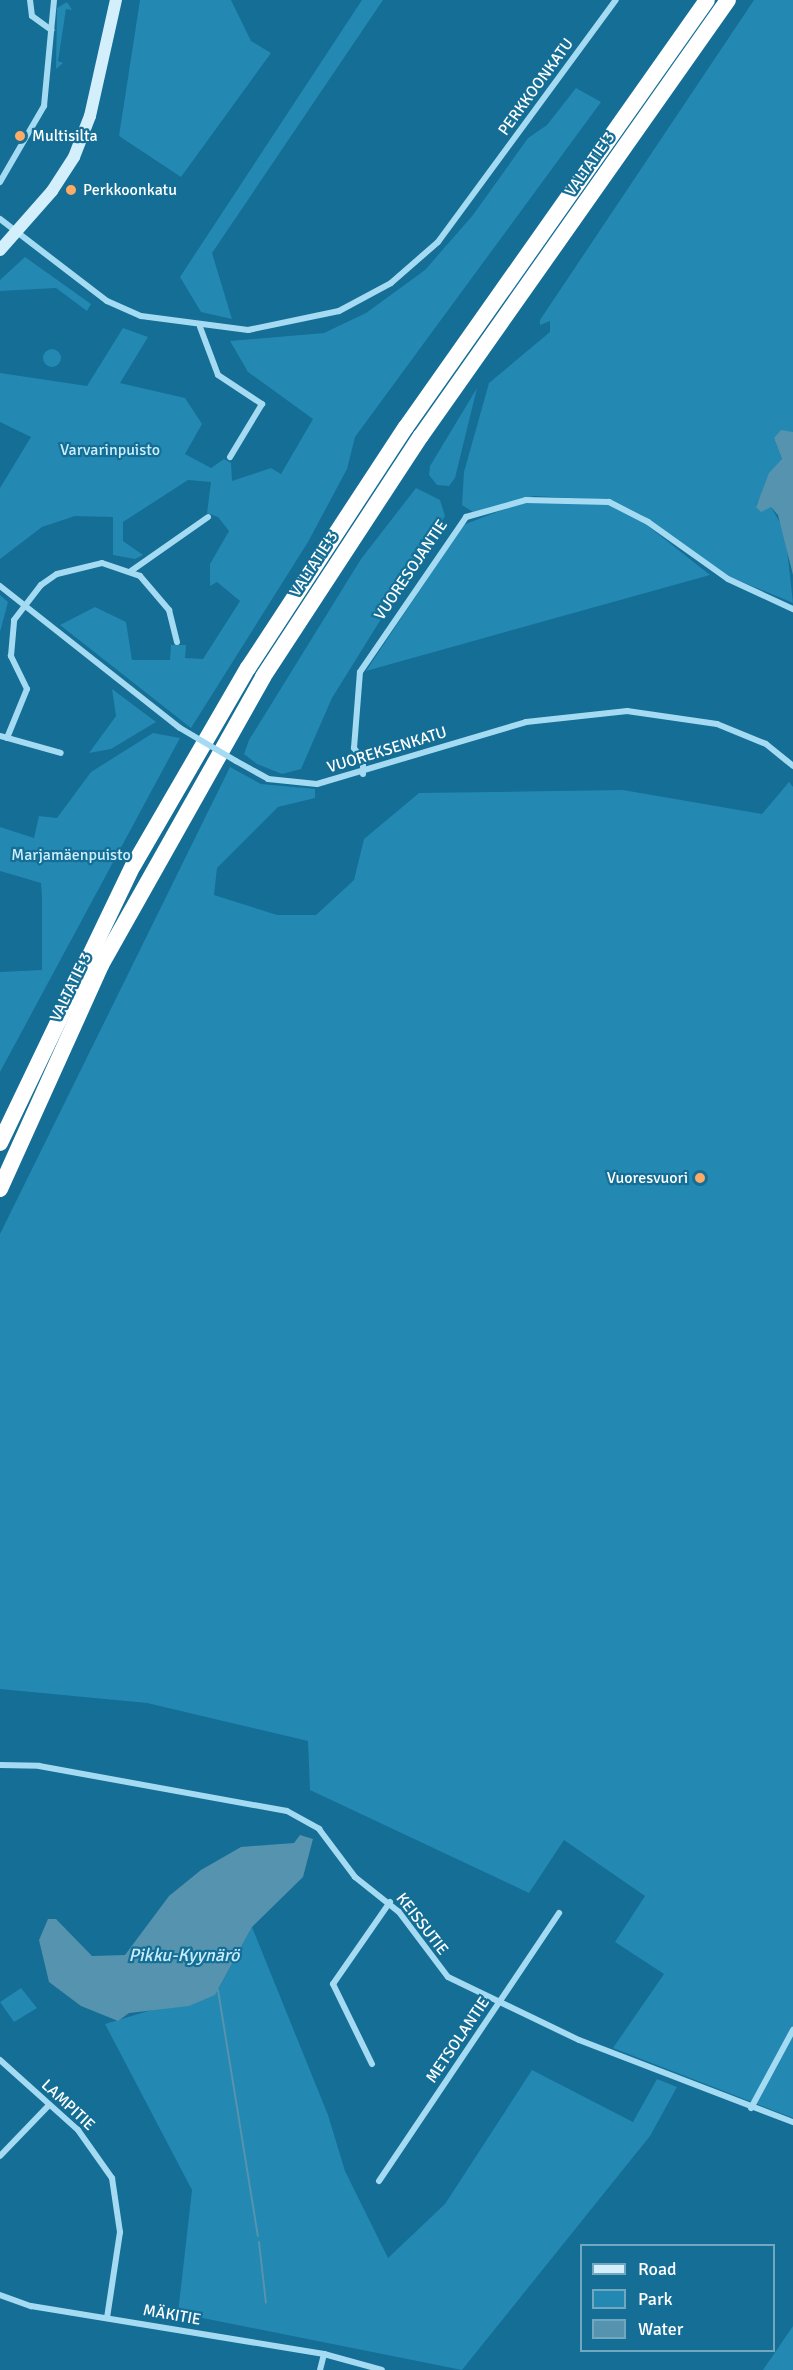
<!DOCTYPE html>
<meta charset="utf-8">
<style>
body{margin:0}
#map{position:relative;width:793px;height:2370px;overflow:hidden;background:#146e95;font-family:Signika,sans-serif}
div>[style]{position:absolute}
[style*='--x']{left:calc(var(--x)*1px);top:calc(var(--y)*1px);width:calc(var(--w)*1px);rotate:calc(var(--a)*1deg)}
.green>*{inset:0;background:#2388b2}
.round{border-radius:50%}
.water>*{inset:0;background:#5693ae}
.stream>*{height:2px;margin:-1px;padding:0 1px;transform-origin:1px;border-radius:1px;background:#5693ae}
.minor>*{height:6px;margin:-3px;padding:0 3px;transform-origin:3px;border-radius:3px;background:#a4dbf2}
.secondary>*{height:12px;margin:-6px;padding:0 6px;transform-origin:6px;border-radius:6px;background:#d3effc}
.motorway>*{height:16px;margin:-8px;padding:0 8px;transform-origin:8px;border-radius:8px;background:#fff}
.minor-bridge>*{height:6px;margin:-3px;padding:0 3px;transform-origin:3px;border-radius:3px;background:#a4dbf2}
.dots>*{width:16px;height:16px;translate:-50% -50%;box-sizing:border-box;border:3px solid #146e95;border-radius:50%}
span{translate:-50% -50%;white-space:nowrap;text-align:center;line-height:1.15;-webkit-text-stroke:4.5px #146e95;paint-order:stroke}
.street-label{font-size:16px;color:#fff}
.poi-label{font-size:16px;color:#fff}
.left{translate:0 -50%;text-align:left}
.right{translate:-100% -50%;text-align:right}
.park-label{font-size:16px;color:#cbeefc}
.water-label{font-size:18px;color:#c8ecfb;font-style:italic}
.legend{position:absolute;left:580px;top:2244px;width:195px;height:108px;box-sizing:border-box;background:#146e95;border:2px solid #72a8bf;margin:0;padding:8px 10px;list-style:none;font-size:18px;color:#fff}
.legend li{display:flex;align-items:center;gap:12px;height:30px}
.legend b{width:30px;border:2px solid #72a8bf}
</style>
<div id="map">
<div class="green">
<div style="clip-path:polygon(140px 0,231px 0,251px 41px,271px 53px,181px 177px,119px 136px)"></div>
<div style="clip-path:polygon(362px 0,383px 0,212px 253px,232px 319px,201px 312px,180px 277px)"></div>
<div style="clip-path:polygon(754px 0,793px 0,793px 432px,774px 438px,782px 459px,756px 505px,771px 507px,785px 531px,793px 603px,728px 576px,642px 515px,609px 500px,534px 496px,473px 512px,462px 505px,464px 472px,489px 383px,550px 332px,550px 321px,540px 325px,540px 320px)"></div>
<div style="clip-path:polygon(67px 2px,72px 10px,66px 9px,58px 61px,63px 63px,56px 69px,57px 8px)"></div>
<div style="clip-path:polygon(576px 88px,601px 102px,355px 437px,347px 469px,308px 542px,191px 728px,60px 625px,95px 607px,126px 622px,132px 660px,170px 660px,171px 645px,186px 645px,185px 658px,203px 659px,240px 601px,217px 582px,210px 586px,210px 564px,229px 531px,218px 517px,207px 513px,211px 482px,188px 480px,123px 522px,123px 541px,143px 555px,135px 559px,113px 555px,113px 517px,75px 516px,42px 527px,0 559px,0 488px,31px 437px,0 422px,0 373px,87px 386px,123px 328px,148px 337px,120px 383px,185px 398px,202px 424px,185px 454px,211px 468px,224px 459px,231px 463px,232px 481px,271px 468px,281px 474px,313px 419px,248px 372px,230px 341px,324px 333px,366px 313px,425px 270px,473px 215px,528px 138px,547px 125px)"></div>
<div style="clip-path:polygon(25px 257px,91px 304px,87px 311px,56px 288px,0 291px,0 280px)"></div>
<div class="round" style="left:43px;top:349px;width:18px;height:18px"></div>
<div style="clip-path:polygon(477px 388px,455px 478px,449px 486px,437px 485px,429px 475px,430px 466px)"></div>
<div style="clip-path:polygon(416px 488px,440px 500px,445px 516px,332px 698px,301px 769px,282px 774px,257px 764px,244px 754px,249px 740px,361px 559px)"></div>
<div style="clip-path:polygon(523px 502px,608px 504px,638px 518px,710px 575px,366px 671px,463px 525px)"></div>
<div style="clip-path:polygon(0 595px,8px 602px,0 632px)"></div>
<div style="clip-path:polygon(112px 689px,156px 722px,111px 749px,89px 753px,116px 716px)"></div>
<div style="clip-path:polygon(153px 733px,180px 738px,0 1072px,0 972px,42px 970px,42px 897px,41px 883px,0 871px,0 827px,34px 838px,39px 816px,57px 818px,91px 772px)"></div>
<div style="clip-path:polygon(230px 767px,261px 784px,315px 789px,315px 798px,278px 807px,217px 868px,214px 895px,277px 915px,316px 915px,354px 880px,364px 839px,419px 793px,623px 790px,762px 814px,789px 782px,793px 787px,793px 2118px,613px 2048px,664px 1974px,615px 1942px,645px 1896px,564px 1840px,529px 1893px,310px 1790px,308px 1741px,147px 1703px,0 1689px,0 1234px)"></div>
<div style="clip-path:polygon(252px 1927px,328px 2115px,345px 2171px,388px 2258px,445px 2204px,532px 2070px,633px 2122px,657px 2079px,677px 2087px,650px 2136px,462px 2370px,178px 2313px,192px 2190px,105px 2024px,218px 1990px)"></div>
<div style="clip-path:polygon(21px 1988px,37px 2008px,14px 2022px,0 2002px)"></div>
<div style="clip-path:polygon(793px 2326px,793px 2370px,763px 2370px)"></div>
</div>
<div class="water">
<div style="clip-path:polygon(781px 430px,793px 432px,793px 575px,778px 515px,771px 507px,761px 512px,756px 507px,769px 473px,782px 459px,774px 438px)"></div>
<div style="clip-path:polygon(300px 1835px,313px 1839px,303px 1877px,252px 1927px,215px 1995px,189px 2006px,129px 2013px,118px 2021px,81px 2006px,49px 1982px,39px 1940px,48px 1919px,56px 1919px,92px 1956px,125px 1955px,169px 1896px,201px 1870px,241px 1847px,294px 1843px)"></div>
</div>
<div class="stream">
<div style="--x:218;--y:1990;--w:249;--a:80.8"></div>
<div style="--x:259;--y:2242;--w:61;--a:83.5"></div>
</div>
<div class="minor">
<div style="--x:30;--y:0;--w:16;--a:83"></div>
<div style="--x:32;--y:16;--w:24;--a:36"></div>
<div style="--x:0;--y:182;--w:88;--a:-59.9"></div>
<div style="--x:44;--y:106;--w:106;--a:-84.6"></div>
<div style="--x:0;--y:219;--w:135;--a:37.5"></div>
<div style="--x:107;--y:301;--w:37;--a:24"></div>
<div style="--x:141;--y:316;--w:108;--a:7.5"></div>
<div style="--x:248;--y:330;--w:93;--a:-11.8"></div>
<div style="--x:339;--y:311;--w:59;--a:-28.3"></div>
<div style="--x:391;--y:283;--w:62;--a:-41.1"></div>
<div style="--x:438;--y:242;--w:300;--a:-53.7"></div>
<div style="--x:200;--y:327;--w:51;--a:69.4"></div>
<div style="--x:218;--y:375;--w:53;--a:33.4"></div>
<div style="--x:262;--y:404;--w:62;--a:121.1"></div>
<div style="--x:131;--y:571;--w:94;--a:-35"></div>
<div style="--x:0;--y:586;--w:229;--a:38.3"></div>
<div style="--x:0;--y:736;--w:63;--a:15.6"></div>
<div style="--x:7;--y:738;--w:53;--a:-67.8"></div>
<div style="--x:27;--y:689;--w:37;--a:-116"></div>
<div style="--x:11;--y:656;--w:36;--a:-85"></div>
<div style="--x:14;--y:620;--w:44;--a:-52.4"></div>
<div style="--x:41;--y:585;--w:19;--a:-35"></div>
<div style="--x:57;--y:574;--w:46;--a:-13.7"></div>
<div style="--x:102;--y:563;--w:40;--a:18.9"></div>
<div style="--x:140;--y:576;--w:45;--a:49.5"></div>
<div style="--x:169;--y:610;--w:33;--a:76"></div>
<div style="--x:236;--y:761;--w:37;--a:29"></div>
<div style="--x:268;--y:779;--w:49;--a:5.8"></div>
<div style="--x:317;--y:784;--w:218;--a:-16.5"></div>
<div style="--x:526;--y:722;--w:102;--a:-6.2"></div>
<div style="--x:627;--y:711;--w:91;--a:8.2"></div>
<div style="--x:717;--y:724;--w:53;--a:22.2"></div>
<div style="--x:766;--y:744;--w:35;--a:39"></div>
<div style="--x:363;--y:774;--w:14;--a:-90"></div>
<div style="--x:363;--y:760;--w:15;--a:-127"></div>
<div style="--x:354;--y:748;--w:76;--a:-85.5"></div>
<div style="--x:360;--y:672;--w:188;--a:-55.6"></div>
<div style="--x:466;--y:517;--w:62;--a:-15.8"></div>
<div style="--x:526;--y:500;--w:83;--a:1.4"></div>
<div style="--x:609;--y:502;--w:44;--a:27.1"></div>
<div style="--x:648;--y:522;--w:98;--a:35.5"></div>
<div style="--x:728;--y:579;--w:72;--a:24.8"></div>
<div style="--x:0;--y:1765;--w:39;--a:1"></div>
<div style="--x:39;--y:1766;--w:252;--a:10.3"></div>
<div style="--x:287;--y:1811;--w:37;--a:29"></div>
<div style="--x:319;--y:1829;--w:60;--a:53.1"></div>
<div style="--x:355;--y:1877;--w:56;--a:38.5"></div>
<div style="--x:399;--y:1912;--w:81;--a:53"></div>
<div style="--x:448;--y:1977;--w:145;--a:25.7"></div>
<div style="--x:579;--y:2040;--w:229;--a:21"></div>
<div style="--x:0;--y:2060;--w:105;--a:41.9"></div>
<div style="--x:78;--y:2130;--w:59;--a:54.7"></div>
<div style="--x:112;--y:2178;--w:55;--a:81.6"></div>
<div style="--x:120;--y:2232;--w:87;--a:98.6"></div>
<div style="--x:372;--y:2064;--w:89;--a:-116"></div>
<div style="--x:333;--y:1984;--w:100;--a:-55.2"></div>
<div style="--x:751;--y:2108;--w:89;--a:-61.7"></div>
<div style="--x:0;--y:2156;--w:71;--a:-46.1"></div>
<div style="--x:379;--y:2181;--w:323;--a:-56.1"></div>
<div style="--x:0;--y:2295;--w:33;--a:20"></div>
<div style="--x:31;--y:2306;--w:297;--a:9.3"></div>
<div style="--x:324;--y:2354;--w:16;--a:104"></div>
<div style="--x:324;--y:2354;--w:60;--a:15.4"></div>
</div>
<div class="secondary">
<div style="--x:0;--y:250;--w:79;--a:-48.6"></div>
<div style="--x:52;--y:191;--w:40;--a:-57.1"></div>
<div style="--x:74;--y:157;--w:44;--a:-68.7"></div>
<div style="--x:90;--y:116;--w:119;--a:-77.4"></div>
</div>
<div class="motorway">
<div style="--x:0;--y:1143;--w:307;--a:-64.4"></div>
<div style="--x:133;--y:866;--w:229;--a:-59.9"></div>
<div style="--x:248;--y:668;--w:288;--a:-56.8"></div>
<div style="--x:406;--y:427;--w:522;--a:-54.82"></div>
<div style="--x:0;--y:1189;--w:246;--a:-65.7"></div>
<div style="--x:101;--y:965;--w:330;--a:-60.6"></div>
<div style="--x:263;--y:677;--w:288;--a:-56.8"></div>
<div style="--x:421;--y:436;--w:533;--a:-54.85"></div>
</div>
<div class="minor-bridge">
<div style="--x:180;--y:728;--w:65;--a:30.5"></div>
</div>
<div class="dots">
<div style="left:20px;top:136px;background:#ffaa65"></div>
<div style="left:71px;top:190px;background:#ffaa65"></div>
<div style="left:700px;top:1178px;background:#ffaa65"></div>
</div>
<div class="street-label">
<span style="left:536px;top:87px;rotate:-54deg">PERKKOONKATU</span>
<span style="left:590px;top:164px;rotate:-55deg">VALTATIE 3</span>
<span style="left:314px;top:564px;rotate:-57deg">VALTATIE 3</span>
<span style="left:411px;top:570px;rotate:-56deg">VUORESOJANTIE</span>
<span style="left:387px;top:750px;rotate:-17deg">VUOREKSENKATU</span>
<span style="left:71px;top:987px;rotate:-64deg">VALTATIE 3</span>
<span style="left:422px;top:1924px;rotate:52deg">KEISSUTIE</span>
<span style="left:458px;top:2040px;rotate:-56deg">METSOLANTIE</span>
<span style="left:68px;top:2105px;rotate:43deg">LAMPITIE</span>
<span style="left:172px;top:2315px;rotate:10deg">MÄKITIE</span>
</div>
<div class="poi-label">
<span class="left" style="left:32px;top:136px">Multisilta</span>
<span class="left" style="left:83px;top:190px">Perkkoonkatu</span>
<span class="right" style="left:688px;top:1178px">Vuoresvuori</span>
</div>
<div class="park-label">
<span style="left:110px;top:450px">Varvarinpuisto</span>
<span style="left:71px;top:855px">Marjamäenpuisto</span>
</div>
<div class="water-label">
<span style="left:184px;top:1955px">Pikku-Kyynärö</span>
</div>
<ul class="legend">
<li><b style="height:8px;background:#d3effc"></b>Road</li>
<li><b style="height:16px;background:#2388b2"></b>Park</li>
<li><b style="height:16px;background:#5693ae"></b>Water</li>
</ul>
</div>
